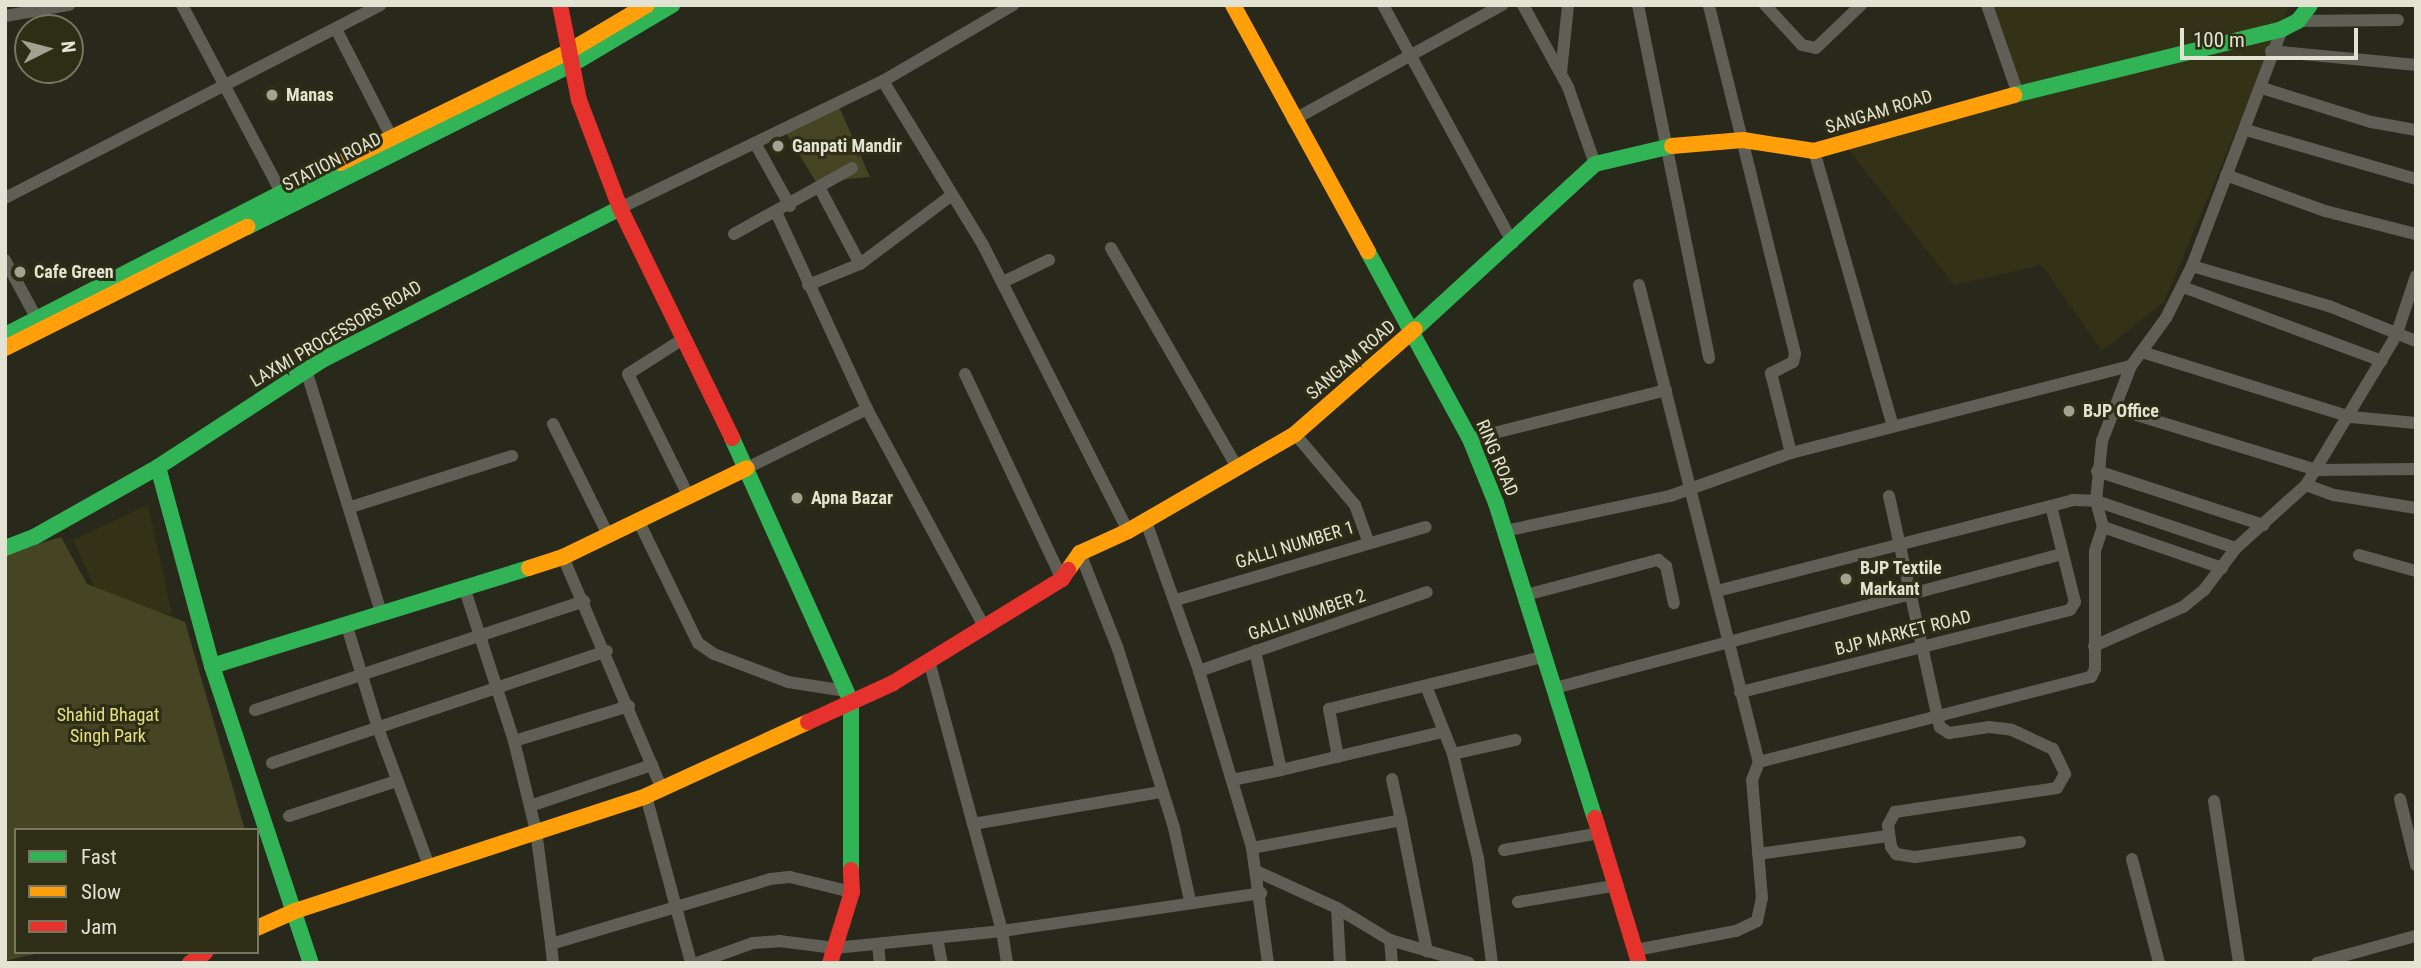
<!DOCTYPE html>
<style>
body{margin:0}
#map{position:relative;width:2421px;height:968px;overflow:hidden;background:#28281b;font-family:"Roboto Condensed",sans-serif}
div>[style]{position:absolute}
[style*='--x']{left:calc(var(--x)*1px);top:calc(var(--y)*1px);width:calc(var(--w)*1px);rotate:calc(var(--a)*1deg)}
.built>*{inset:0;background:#343216}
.green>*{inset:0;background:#464523}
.street>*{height:12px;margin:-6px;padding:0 6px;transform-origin:6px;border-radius:6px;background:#5f5f56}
.fast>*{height:16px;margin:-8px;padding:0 8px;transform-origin:8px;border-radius:8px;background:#30b455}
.slow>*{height:16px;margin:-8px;padding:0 8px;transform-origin:8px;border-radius:8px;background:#ff9f0a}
.jam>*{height:16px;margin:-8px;padding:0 8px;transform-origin:8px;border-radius:8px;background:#e5322d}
.dots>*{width:19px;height:19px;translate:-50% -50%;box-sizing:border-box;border:4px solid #2e2d15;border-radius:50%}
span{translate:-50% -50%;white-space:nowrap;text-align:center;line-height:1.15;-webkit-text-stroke:6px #2e2d15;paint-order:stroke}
.poi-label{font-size:18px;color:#e3e3d4;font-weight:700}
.left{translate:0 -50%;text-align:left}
.street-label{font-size:18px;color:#e3e3d4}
.park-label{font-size:18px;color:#e5e180}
.frame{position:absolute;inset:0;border:7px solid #e3e3d4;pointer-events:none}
.legend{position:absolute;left:14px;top:828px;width:245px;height:126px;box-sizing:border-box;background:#2e2d15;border:2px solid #767661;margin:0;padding:9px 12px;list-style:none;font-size:21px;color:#e3e3d4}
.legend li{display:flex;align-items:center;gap:14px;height:35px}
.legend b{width:35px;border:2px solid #767661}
.north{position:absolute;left:14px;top:14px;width:70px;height:70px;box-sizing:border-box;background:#2e2d15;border:2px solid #767661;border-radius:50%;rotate:84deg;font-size:19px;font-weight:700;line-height:28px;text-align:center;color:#e3e3d4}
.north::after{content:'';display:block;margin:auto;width:24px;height:32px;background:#a2a293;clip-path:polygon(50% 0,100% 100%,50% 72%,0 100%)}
.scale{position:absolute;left:2180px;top:28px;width:178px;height:32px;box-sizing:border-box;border:4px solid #e3e3d4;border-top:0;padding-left:9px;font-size:21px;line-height:24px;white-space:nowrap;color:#e3e3d4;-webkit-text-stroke:5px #2e2d15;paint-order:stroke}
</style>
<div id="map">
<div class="built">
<div style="clip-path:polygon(1991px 5px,2289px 5px,2164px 302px,2102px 351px,2042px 265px,1954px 285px,1842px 141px,2013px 92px)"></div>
<div style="clip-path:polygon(148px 505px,172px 615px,100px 599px,73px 540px)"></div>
</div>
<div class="green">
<div style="clip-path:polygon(837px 102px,870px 177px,836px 180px,822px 192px,783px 128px)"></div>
<div style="clip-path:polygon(61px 537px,87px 584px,185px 622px,245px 830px,16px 830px,16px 952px,43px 952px,5px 961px,5px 554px)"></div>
</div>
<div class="street">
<div style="--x:182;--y:5;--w:212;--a:62.1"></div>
<div style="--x:1383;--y:5;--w:271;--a:61.4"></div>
<div style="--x:1523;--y:5;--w:94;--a:61.2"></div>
<div style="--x:1568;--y:87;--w:82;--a:70.7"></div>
<div style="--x:1638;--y:5;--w:360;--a:78.6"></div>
<div style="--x:1765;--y:5;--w:54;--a:47.2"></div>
<div style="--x:1802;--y:45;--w:14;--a:12"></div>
<div style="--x:1816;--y:48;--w:62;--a:-43.7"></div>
<div style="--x:1987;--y:5;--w:94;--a:70.8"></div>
<div style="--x:1709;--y:6;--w:358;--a:76.1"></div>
<div style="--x:1795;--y:354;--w:8;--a:104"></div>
<div style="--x:1793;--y:362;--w:25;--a:153"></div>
<div style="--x:1771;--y:373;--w:82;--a:76"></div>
<div style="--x:5;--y:16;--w:65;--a:-9.8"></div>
<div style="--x:2298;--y:21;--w:100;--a:-0.6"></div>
<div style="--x:336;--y:29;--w:123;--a:62.8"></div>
<div style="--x:2271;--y:51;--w:146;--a:5.5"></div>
<div style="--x:1561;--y:73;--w:68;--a:-84.1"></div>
<div style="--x:883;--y:81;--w:192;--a:58.6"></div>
<div style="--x:983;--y:245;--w:321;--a:63.1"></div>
<div style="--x:2262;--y:88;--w:114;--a:17.3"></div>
<div style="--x:2371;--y:122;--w:46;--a:10.1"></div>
<div style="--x:1293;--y:120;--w:239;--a:-28.8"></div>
<div style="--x:2246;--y:130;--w:177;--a:16.1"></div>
<div style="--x:755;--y:143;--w:72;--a:60.9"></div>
<div style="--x:1814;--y:151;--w:286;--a:74"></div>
<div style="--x:2226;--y:175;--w:105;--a:20"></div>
<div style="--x:2325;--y:211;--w:94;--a:14.2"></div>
<div style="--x:819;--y:187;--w:87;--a:62"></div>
<div style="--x:5;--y:198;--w:422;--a:-27.2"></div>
<div style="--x:620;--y:208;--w:292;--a:-25.8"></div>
<div style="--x:883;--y:81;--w:151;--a:-30.3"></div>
<div style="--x:776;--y:212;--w:217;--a:65.2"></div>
<div style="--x:867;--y:409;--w:249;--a:61.7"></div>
<div style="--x:734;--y:234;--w:135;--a:-29.2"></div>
<div style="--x:1111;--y:248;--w:255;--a:60.1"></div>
<div style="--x:5;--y:260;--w:67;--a:61.5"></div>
<div style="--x:2192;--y:266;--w:143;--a:16.3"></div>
<div style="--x:2329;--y:306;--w:94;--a:21.9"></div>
<div style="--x:1003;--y:282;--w:51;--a:-25.6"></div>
<div style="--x:808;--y:285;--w:56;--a:-22"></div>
<div style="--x:860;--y:264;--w:115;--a:-36.9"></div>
<div style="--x:1639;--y:285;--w:492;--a:75.9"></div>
<div style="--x:2183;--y:287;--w:212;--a:20.4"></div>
<div style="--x:683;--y:339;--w:65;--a:147.5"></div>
<div style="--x:628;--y:374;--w:137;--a:63.6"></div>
<div style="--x:2142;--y:352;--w:219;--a:17.3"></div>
<div style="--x:2351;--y:417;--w:65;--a:5.3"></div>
<div style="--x:306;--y:370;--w:253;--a:72.8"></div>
<div style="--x:965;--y:374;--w:227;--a:64.7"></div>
<div style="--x:2117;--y:409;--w:208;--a:17"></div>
<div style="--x:2316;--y:470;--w:100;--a:-0.6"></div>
<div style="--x:553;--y:424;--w:122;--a:63.6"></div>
<div style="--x:1295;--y:434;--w:93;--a:49.8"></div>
<div style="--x:1355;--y:505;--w:38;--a:70"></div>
<div style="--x:1470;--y:439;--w:202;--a:-14"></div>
<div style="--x:747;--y:468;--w:134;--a:-26.2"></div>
<div style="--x:2097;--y:471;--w:175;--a:18"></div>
<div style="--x:2306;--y:485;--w:30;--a:20"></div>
<div style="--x:2334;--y:495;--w:83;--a:9"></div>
<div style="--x:1889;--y:496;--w:237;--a:77.6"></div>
<div style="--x:1940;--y:727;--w:11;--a:34"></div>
<div style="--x:1949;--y:733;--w:40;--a:-8.5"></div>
<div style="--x:1989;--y:727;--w:23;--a:7"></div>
<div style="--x:2012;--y:730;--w:45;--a:24.9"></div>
<div style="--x:2053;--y:749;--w:28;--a:64"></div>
<div style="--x:2065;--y:774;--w:16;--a:120"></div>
<div style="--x:2057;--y:788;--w:164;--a:171.6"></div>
<div style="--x:1895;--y:812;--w:15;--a:118"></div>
<div style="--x:1888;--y:825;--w:22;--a:82"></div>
<div style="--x:1891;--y:847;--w:9;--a:54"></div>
<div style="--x:1896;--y:854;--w:19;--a:9"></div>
<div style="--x:1915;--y:857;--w:106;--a:-8.1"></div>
<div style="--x:2051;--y:506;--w:23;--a:-15"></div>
<div style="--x:2073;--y:500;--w:23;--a:2"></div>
<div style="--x:2096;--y:501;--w:148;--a:18.6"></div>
<div style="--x:351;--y:507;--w:169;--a:-17.6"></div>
<div style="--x:1145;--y:519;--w:161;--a:70.4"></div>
<div style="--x:1199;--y:671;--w:185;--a:73.3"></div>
<div style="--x:1252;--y:848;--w:116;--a:82.1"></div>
<div style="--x:638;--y:520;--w:137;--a:64"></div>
<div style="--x:698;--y:643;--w:19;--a:35"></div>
<div style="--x:714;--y:654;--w:79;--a:20.7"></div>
<div style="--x:788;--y:682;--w:59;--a:8.8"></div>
<div style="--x:2103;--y:527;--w:126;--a:19"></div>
<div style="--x:1505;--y:531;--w:169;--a:-12"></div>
<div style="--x:1670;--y:496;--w:128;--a:-19.6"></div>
<div style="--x:1791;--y:453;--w:351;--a:-14.4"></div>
<div style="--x:1080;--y:553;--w:103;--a:68.4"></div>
<div style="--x:1118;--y:649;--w:188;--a:72.6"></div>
<div style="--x:1174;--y:828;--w:75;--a:77.6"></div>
<div style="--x:2359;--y:555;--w:59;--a:15.7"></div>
<div style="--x:563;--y:557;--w:252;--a:66.9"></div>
<div style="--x:464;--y:587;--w:162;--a:72"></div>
<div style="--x:1717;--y:591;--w:345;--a:-14.3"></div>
<div style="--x:2051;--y:506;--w:99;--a:76"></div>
<div style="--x:2075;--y:602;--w:9;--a:122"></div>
<div style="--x:2070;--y:610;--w:340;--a:166"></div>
<div style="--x:1526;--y:595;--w:137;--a:-14.9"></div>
<div style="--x:1658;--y:560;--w:10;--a:37"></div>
<div style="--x:1666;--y:566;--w:38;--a:78"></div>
<div style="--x:1176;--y:600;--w:260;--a:-16.3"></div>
<div style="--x:346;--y:623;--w:110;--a:73.1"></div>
<div style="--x:378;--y:728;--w:147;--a:69.7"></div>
<div style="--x:2094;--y:646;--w:97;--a:-23.7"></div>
<div style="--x:2183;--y:607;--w:27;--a:-39"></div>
<div style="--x:2204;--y:590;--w:53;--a:-52.7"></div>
<div style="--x:2236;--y:548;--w:94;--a:-42"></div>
<div style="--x:2306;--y:485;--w:174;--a:-58.9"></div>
<div style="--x:2396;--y:336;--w:63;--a:-71.6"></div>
<div style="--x:929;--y:661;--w:169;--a:74.9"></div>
<div style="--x:973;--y:824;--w:190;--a:-9.7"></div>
<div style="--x:1199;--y:671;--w:241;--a:-19.1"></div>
<div style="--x:1426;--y:686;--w:73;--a:68.3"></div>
<div style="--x:1453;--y:754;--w:107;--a:76.5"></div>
<div style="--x:1478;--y:858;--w:106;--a:82.4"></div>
<div style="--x:1555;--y:688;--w:524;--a:-14.8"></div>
<div style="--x:629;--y:706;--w:120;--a:163.1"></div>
<div style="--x:514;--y:741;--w:93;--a:76.3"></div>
<div style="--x:536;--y:831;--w:114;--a:82.4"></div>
<div style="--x:551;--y:944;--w:228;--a:-16.5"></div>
<div style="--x:770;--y:879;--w:20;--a:-6"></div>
<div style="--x:790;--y:877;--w:64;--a:13.6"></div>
<div style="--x:255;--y:710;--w:347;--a:-18.3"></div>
<div style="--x:1453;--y:754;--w:64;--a:-12.7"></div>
<div style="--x:1338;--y:757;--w:49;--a:-100.6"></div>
<div style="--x:1329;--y:709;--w:223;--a:-13.7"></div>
<div style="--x:272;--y:763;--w:353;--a:-18.5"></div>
<div style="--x:1281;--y:770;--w:165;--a:-13.3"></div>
<div style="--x:1392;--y:779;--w:42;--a:77.6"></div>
<div style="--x:1232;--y:780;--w:50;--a:-11.5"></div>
<div style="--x:1281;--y:770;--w:122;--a:-102.3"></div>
<div style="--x:646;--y:796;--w:173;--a:74.9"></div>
<div style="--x:2400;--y:799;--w:68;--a:76.4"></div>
<div style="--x:2214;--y:801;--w:164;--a:81.2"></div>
<div style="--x:530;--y:806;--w:129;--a:-18.6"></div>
<div style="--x:289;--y:816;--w:114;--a:-18"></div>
<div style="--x:973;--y:824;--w:111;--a:74.8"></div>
<div style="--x:1002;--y:931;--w:262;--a:-8.3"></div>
<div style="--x:1252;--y:848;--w:152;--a:-10.6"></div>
<div style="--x:1401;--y:820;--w:134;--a:78.8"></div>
<div style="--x:1504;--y:850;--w:97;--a:-10"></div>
<div style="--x:1758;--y:854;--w:131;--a:-7.9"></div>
<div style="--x:2132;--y:859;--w:107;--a:75.4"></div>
<div style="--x:1258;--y:872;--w:87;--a:24.5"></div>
<div style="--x:1337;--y:908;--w:62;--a:31.1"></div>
<div style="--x:1390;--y:940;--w:82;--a:16.2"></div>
<div style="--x:1518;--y:902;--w:101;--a:-9.6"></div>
<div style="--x:1337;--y:908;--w:55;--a:86.9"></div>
<div style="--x:937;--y:938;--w:25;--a:79"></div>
<div style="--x:1390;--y:940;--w:23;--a:85"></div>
<div style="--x:551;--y:944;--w:19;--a:84"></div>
<div style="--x:878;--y:945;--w:18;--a:84"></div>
<div style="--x:1636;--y:950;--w:102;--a:-10.8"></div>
<div style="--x:1736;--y:931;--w:23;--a:-25"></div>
<div style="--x:1757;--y:921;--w:24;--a:-78"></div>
<div style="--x:1762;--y:898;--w:118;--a:-94.8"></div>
<div style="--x:1752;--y:780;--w:19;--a:-69"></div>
<div style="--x:1759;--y:762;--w:343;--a:-14.4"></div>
<div style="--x:2091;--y:677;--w:9;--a:-63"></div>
<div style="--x:2095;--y:669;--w:118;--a:-90"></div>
<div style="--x:2095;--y:551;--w:25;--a:-72"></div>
<div style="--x:2103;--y:527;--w:27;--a:-105"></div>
<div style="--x:2096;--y:501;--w:60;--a:-84.3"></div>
<div style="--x:2102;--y:441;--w:80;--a:-68.9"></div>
<div style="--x:2131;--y:366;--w:59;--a:-53.9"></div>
<div style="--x:2166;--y:318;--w:58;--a:-63.4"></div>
<div style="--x:2192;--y:266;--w:254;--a:-69.2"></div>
<div style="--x:697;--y:963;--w:59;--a:-19.7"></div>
<div style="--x:753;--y:943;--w:26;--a:-4"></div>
<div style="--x:779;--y:941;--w:56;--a:7.1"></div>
<div style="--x:835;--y:948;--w:168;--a:-5.8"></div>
<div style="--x:1002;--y:931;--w:32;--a:81"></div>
<div style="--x:2317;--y:963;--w:103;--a:-15.3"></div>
</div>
<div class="fast">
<div style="--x:2014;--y:95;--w:276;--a:-13.8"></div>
<div style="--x:2282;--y:29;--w:18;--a:-27"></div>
<div style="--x:2298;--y:21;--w:20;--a:-53"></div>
<div style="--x:247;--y:227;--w:360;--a:-26.6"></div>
<div style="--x:569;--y:66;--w:120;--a:-30.6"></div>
<div style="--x:1368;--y:252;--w:213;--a:61.4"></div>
<div style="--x:1470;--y:439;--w:69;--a:67.9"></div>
<div style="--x:1496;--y:503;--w:330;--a:72.6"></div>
<div style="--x:1415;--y:329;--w:244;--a:-42.5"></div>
<div style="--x:1595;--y:164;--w:79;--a:-13.2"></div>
<div style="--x:5;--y:335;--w:377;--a:-27.2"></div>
<div style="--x:732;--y:438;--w:290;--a:65.7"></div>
<div style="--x:851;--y:702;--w:168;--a:90"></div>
<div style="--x:158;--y:467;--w:206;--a:74.8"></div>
<div style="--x:212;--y:666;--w:313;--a:71.6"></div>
<div style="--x:5;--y:548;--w:31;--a:-21"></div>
<div style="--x:34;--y:537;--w:142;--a:-29.4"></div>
<div style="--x:158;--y:467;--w:196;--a:-33.1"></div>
<div style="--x:322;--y:360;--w:335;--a:-27"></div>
<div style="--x:212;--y:666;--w:332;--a:-17.2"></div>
</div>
<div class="slow">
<div style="--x:1233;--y:5;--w:281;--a:61.3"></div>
<div style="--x:1672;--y:146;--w:71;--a:-4.8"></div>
<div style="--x:1743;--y:140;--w:72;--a:8.8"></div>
<div style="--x:1814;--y:151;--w:208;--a:-15.6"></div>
<div style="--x:340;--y:163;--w:251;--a:-26"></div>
<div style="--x:566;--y:53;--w:94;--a:-30.7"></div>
<div style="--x:5;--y:348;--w:271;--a:-26.6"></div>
<div style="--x:529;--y:568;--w:36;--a:-18"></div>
<div style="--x:563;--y:557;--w:204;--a:-25.8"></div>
<div style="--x:1068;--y:570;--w:21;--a:-55"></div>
<div style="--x:1080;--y:553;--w:53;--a:-24.6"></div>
<div style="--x:1128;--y:531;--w:193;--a:-30.1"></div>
<div style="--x:1295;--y:434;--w:159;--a:-41.2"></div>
<div style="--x:257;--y:928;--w:42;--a:-24.1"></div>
<div style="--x:295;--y:911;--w:369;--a:-18.1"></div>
<div style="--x:646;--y:796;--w:178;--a:-24.6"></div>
</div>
<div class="jam">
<div style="--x:560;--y:5;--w:97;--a:78.7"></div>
<div style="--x:579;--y:100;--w:116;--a:69.2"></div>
<div style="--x:620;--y:208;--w:256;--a:64"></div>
<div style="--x:808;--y:722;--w:94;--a:-24.6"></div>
<div style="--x:893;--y:683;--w:198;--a:-31.6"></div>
<div style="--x:1062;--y:579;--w:11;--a:-56"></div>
<div style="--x:1595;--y:818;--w:152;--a:73.1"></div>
<div style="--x:190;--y:963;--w:19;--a:-35"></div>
<div style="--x:830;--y:963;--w:74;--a:-72.8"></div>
<div style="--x:852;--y:892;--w:22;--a:-93"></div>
</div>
<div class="dots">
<div style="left:272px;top:95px;background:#a2a293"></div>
<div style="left:778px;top:146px;background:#a2a293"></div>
<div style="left:20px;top:272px;background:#a2a293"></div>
<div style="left:2069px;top:411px;background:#a2a293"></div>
<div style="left:797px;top:498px;background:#a2a293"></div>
<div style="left:1846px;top:579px;background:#a2a293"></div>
</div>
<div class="poi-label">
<span class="left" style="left:286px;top:95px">Manas</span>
<span class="left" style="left:792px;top:146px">Ganpati Mandir</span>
<span class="left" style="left:34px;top:272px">Cafe Green</span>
<span class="left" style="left:2083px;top:411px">BJP Office</span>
<span class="left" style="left:811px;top:498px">Apna Bazar</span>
<span class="left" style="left:1860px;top:579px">BJP Textile<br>Markant</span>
</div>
<div class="street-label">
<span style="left:1879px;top:112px;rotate:-17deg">SANGAM ROAD</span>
<span style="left:332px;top:162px;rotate:-27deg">STATION ROAD</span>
<span style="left:336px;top:334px;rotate:-30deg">LAXMI PROCESSORS ROAD</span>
<span style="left:1351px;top:360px;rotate:-41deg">SANGAM ROAD</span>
<span style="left:1497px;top:458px;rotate:67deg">RING ROAD</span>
<span style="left:1295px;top:545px;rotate:-17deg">GALLI NUMBER 1</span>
<span style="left:1307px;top:615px;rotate:-19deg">GALLI NUMBER 2</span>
<span style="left:1903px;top:633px;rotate:-14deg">BJP MARKET ROAD</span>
</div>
<div class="park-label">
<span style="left:108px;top:726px">Shahid Bhagat<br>Singh Park</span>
</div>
<div class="frame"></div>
<ul class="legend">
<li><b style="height:9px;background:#30b455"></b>Fast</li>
<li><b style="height:9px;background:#ff9f0a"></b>Slow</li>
<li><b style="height:9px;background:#e5322d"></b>Jam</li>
</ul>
<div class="north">N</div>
<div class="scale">100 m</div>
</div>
